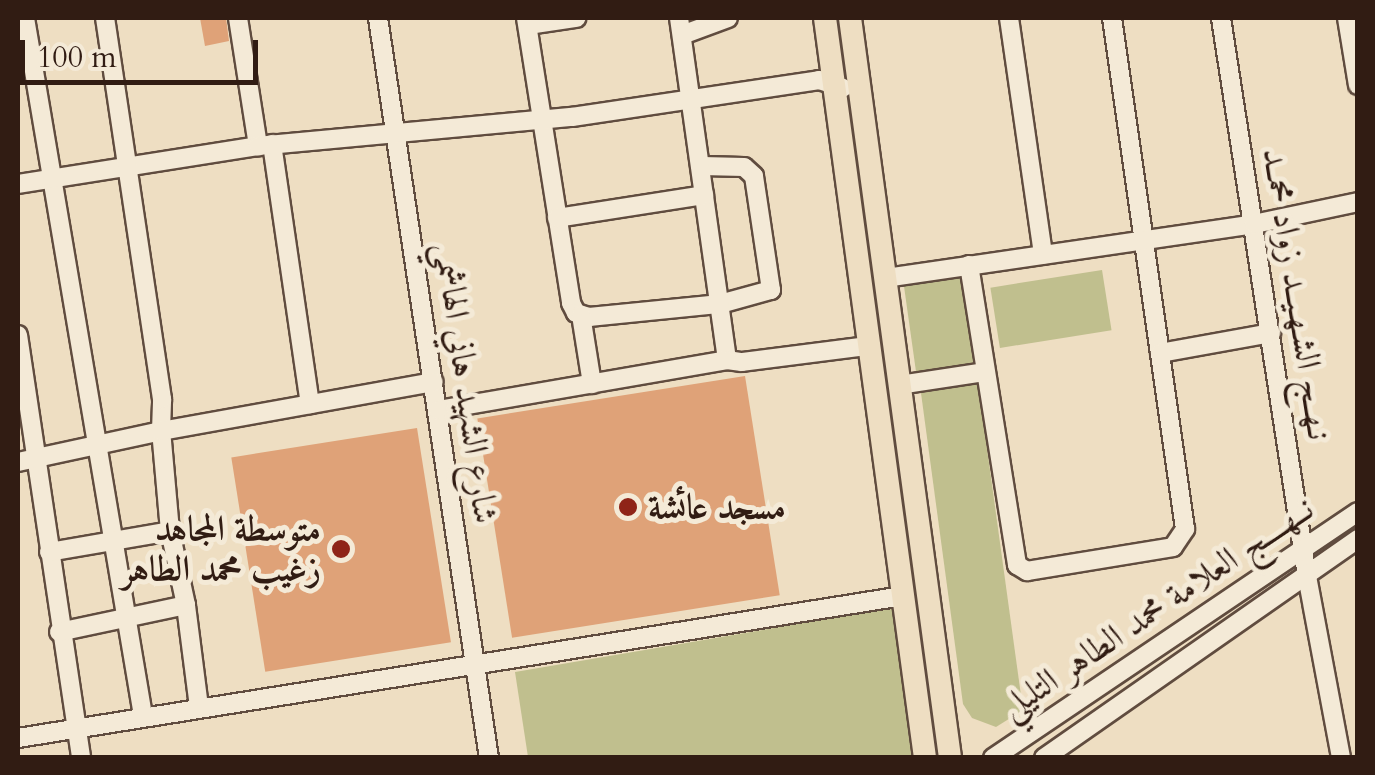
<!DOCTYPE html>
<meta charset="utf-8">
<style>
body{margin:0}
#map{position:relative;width:1375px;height:775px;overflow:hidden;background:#eedec2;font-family:Cardo,Amiri,serif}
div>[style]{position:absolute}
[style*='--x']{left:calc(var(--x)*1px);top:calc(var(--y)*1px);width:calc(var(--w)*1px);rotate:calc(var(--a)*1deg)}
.green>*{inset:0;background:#c0bf8e;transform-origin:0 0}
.building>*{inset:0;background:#dfa278;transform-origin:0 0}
.roads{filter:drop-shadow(2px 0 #604c3f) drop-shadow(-2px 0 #604c3f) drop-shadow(0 2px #604c3f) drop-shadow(0 -2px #604c3f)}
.minor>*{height:18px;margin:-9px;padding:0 9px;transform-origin:9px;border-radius:9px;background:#f4ead7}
.major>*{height:22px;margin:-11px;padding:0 11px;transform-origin:11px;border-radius:11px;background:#eedec2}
.dots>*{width:28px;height:28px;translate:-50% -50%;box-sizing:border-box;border:5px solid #f4ead7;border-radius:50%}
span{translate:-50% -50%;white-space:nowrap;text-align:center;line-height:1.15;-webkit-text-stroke:10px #f4ead7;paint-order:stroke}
.street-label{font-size:35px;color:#311c13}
.poi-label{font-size:35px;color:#311c13;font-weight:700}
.left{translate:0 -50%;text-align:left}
.right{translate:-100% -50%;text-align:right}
.frame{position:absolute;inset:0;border:20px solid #311c13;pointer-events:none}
.scale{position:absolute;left:20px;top:40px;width:238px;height:45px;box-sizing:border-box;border:5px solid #311c13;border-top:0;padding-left:12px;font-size:30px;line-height:35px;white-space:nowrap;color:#311c13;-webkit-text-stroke:8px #f4ead7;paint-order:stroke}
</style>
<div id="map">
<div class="green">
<div style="left:1102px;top:270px;width:61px;height:113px;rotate:81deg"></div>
<div style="left:962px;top:275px;width:90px;height:59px;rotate:82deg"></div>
<div style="clip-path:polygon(978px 383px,1023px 710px,996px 727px,972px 718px,963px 704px,921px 393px)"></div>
<div style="clip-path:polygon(897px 607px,914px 757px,528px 757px,515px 672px)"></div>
</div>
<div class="building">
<div style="clip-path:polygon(200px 18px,226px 18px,229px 41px,205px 46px)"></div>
<div style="left:745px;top:376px;width:222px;height:271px;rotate:81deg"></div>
<div style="left:417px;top:428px;width:217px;height:188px;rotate:81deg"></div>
</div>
<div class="roads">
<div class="minor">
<div style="--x:25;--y:18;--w:708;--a:80.4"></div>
<div style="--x:238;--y:18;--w:130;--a:81.1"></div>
<div style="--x:378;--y:18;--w:748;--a:81.47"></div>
<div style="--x:526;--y:18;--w:289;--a:81"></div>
<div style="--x:571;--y:303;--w:11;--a:63"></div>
<div style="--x:576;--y:313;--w:14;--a:17"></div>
<div style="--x:589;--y:317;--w:132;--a:-5.7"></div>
<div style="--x:720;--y:304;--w:53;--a:-15.4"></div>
<div style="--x:771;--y:290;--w:115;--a:-98.5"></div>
<div style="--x:754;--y:176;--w:13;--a:-138"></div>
<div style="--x:744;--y:167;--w:42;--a:-178.6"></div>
<div style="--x:679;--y:18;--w:345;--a:82"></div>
<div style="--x:727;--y:360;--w:15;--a:8"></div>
<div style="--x:742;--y:362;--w:126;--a:-7.3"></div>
<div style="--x:1009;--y:18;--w:239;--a:81.8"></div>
<div style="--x:1221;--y:18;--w:565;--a:81.24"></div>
<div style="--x:1307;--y:576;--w:185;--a:79.4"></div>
<div style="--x:1347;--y:18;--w:68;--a:80.7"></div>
<div style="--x:528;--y:25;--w:49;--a:-8.3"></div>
<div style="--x:682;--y:35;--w:49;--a:-20.3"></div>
<div style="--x:272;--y:144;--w:263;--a:81.7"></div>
<div style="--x:18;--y:184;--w:243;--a:-9"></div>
<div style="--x:258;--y:146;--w:315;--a:-5.3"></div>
<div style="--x:572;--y:117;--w:250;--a:-8.5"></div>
<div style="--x:819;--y:80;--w:25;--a:18"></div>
<div style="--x:557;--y:218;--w:149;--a:-8.9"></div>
<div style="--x:969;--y:265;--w:304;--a:80.9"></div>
<div style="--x:1017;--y:565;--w:12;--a:31"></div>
<div style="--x:1027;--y:571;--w:148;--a:-9.3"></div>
<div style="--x:1173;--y:547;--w:22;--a:-56"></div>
<div style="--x:1185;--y:529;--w:516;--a:-98.13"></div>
<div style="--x:885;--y:278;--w:373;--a:-8.3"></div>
<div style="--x:1254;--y:224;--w:106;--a:-11.9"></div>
<div style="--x:581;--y:315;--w:70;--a:80.9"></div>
<div style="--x:18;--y:335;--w:428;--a:81.5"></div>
<div style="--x:1160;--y:353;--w:113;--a:-10.2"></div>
<div style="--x:899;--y:385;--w:87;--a:-8.6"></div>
<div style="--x:438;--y:410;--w:293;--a:-9.8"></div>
<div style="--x:18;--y:462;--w:146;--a:-12.2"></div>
<div style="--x:161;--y:431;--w:32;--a:-88"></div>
<div style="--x:162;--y:399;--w:385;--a:-98.5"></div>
<div style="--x:49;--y:552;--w:123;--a:-9.8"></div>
<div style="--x:59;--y:632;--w:130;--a:-12"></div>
<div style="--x:199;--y:707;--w:103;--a:-97.3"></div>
<div style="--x:186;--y:605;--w:76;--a:-102.2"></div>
<div style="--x:170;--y:531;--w:100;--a:-95.1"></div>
<div style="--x:161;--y:431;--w:277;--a:-10.2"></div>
<div style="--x:18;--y:738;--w:896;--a:-9.12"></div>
<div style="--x:993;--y:758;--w:440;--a:-34"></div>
<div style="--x:1044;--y:758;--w:383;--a:-34.9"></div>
</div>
<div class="major">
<div style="--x:825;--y:18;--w:747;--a:82.3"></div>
<div style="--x:850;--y:18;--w:747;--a:82.3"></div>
</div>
</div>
<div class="dots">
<div style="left:628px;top:507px;background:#8f2418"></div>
<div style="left:341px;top:549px;background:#8f2418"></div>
</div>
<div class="street-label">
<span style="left:1297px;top:294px;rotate:81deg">نـهــج الشـهـيــد زواد محمــد</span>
<span style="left:466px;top:383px;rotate:82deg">شارع الشهيد هاني الهاشمي</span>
<span style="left:1157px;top:608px;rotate:-34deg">نــهــــج العلامة محمد الطاهر التليلي</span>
</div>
<div class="poi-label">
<span class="left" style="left:648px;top:507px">مسجد عائشة</span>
<span class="right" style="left:321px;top:549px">متوسطة المجاهد<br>زغيب محمد الطاهر</span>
</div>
<div class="frame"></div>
<div class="scale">100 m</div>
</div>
